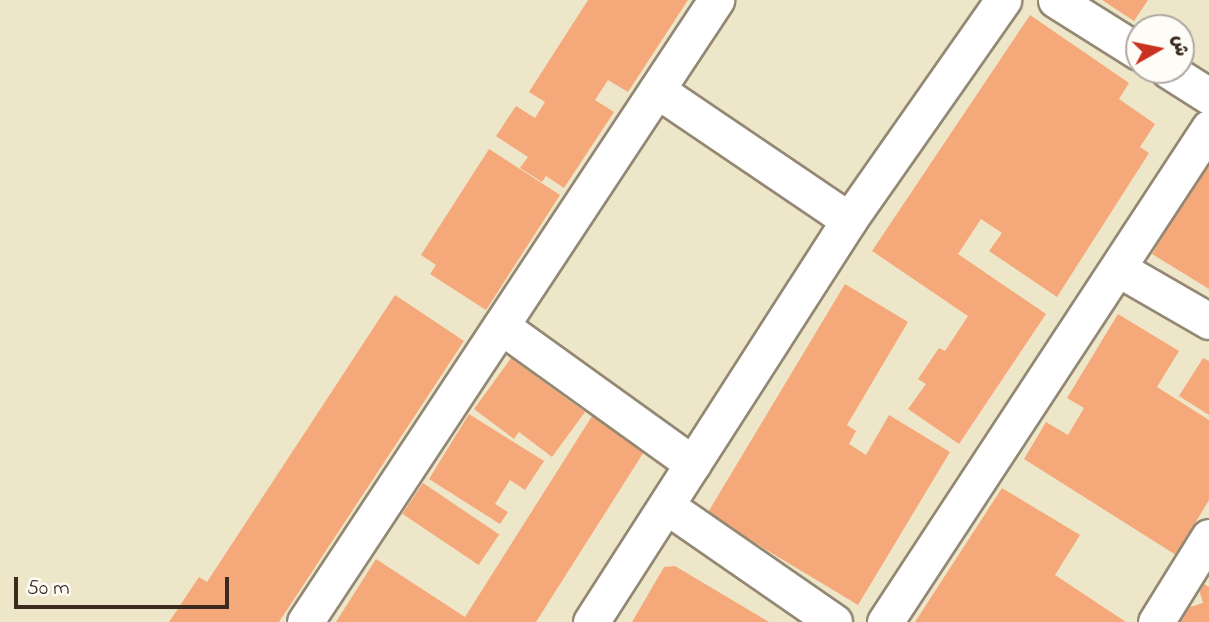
<!DOCTYPE html>
<meta charset="utf-8">
<style>
body{margin:0}
#map{position:relative;width:1209px;height:622px;overflow:hidden;background:#eee6c9;font-family:"Indie Flower","Playpen Sans Arabic",sans-serif}
div>[style]{position:absolute}
[style*='--x']{left:calc(var(--x)*1px);top:calc(var(--y)*1px);width:calc(var(--w)*1px);rotate:calc(var(--a)*1deg)}
.building>*{inset:0;background:#f5a97a;transform-origin:0 0}
.roads{filter:drop-shadow(2px 0 #948874) drop-shadow(-2px 0 #948874) drop-shadow(0 2px #948874) drop-shadow(0 -2px #948874)}
.minor>*{height:35px;margin:-17.5px;padding:0 17.5px;transform-origin:17.5px;border-radius:17.5px;background:#fff}
span{translate:-50% -50%;white-space:nowrap;text-align:center;line-height:1.15;-webkit-text-stroke:6px #fdfcf7;paint-order:stroke}
.north{position:absolute;left:1125px;top:14px;width:70px;height:70px;box-sizing:border-box;background:#fdfcf7;border:2px solid #afa8a0;border-radius:50%;rotate:81deg;font-size:19px;font-weight:700;line-height:28px;text-align:center;color:#3b2a1e}
.north::after{content:'';display:block;margin:auto;width:24px;height:32px;background:#c8321e;clip-path:polygon(50% 0,100% 100%,50% 72%,0 100%)}
.scale{position:absolute;left:14px;top:577px;width:215px;height:32px;box-sizing:border-box;border:4px solid #3b2a1e;border-top:0;padding-left:9px;font-size:21px;line-height:24px;white-space:nowrap;color:#3b2a1e;-webkit-text-stroke:5px #fdfcf7;paint-order:stroke}
</style>
<div id="map">
<div class="building">
<div style="clip-path:polygon(588px 0,688px 0,628px 92px,608px 80px,595px 100px,614px 112px,564px 188px,546px 176px,542px 182px,520px 168px,528px 157px,496px 136px,516px 106px,535px 118px,545px 102px,529px 92px)"></div>
<div style="clip-path:polygon(1102px 0,1148px 0,1134px 21px)"></div>
<div style="clip-path:polygon(1030px 15px,1129px 83px,1119px 99px,1155px 124px,1140px 147px,1149px 153px,1057px 297px,989px 251px,1002px 233px,981px 219px,958px 254px,1046px 314px,959px 444px,908px 409px,926px 384px,918px 379px,939px 348px,945px 351px,968px 316px,872px 251px)"></div>
<div style="clip-path:polygon(489px 149px,560px 195px,486px 310px,430px 274px,436px 265px,421px 255px)"></div>
<div style="clip-path:polygon(1209px 158px,1209px 289px,1152px 254px)"></div>
<div style="clip-path:polygon(845px 284px,908px 322px,847px 425px,856px 431px,849px 444px,866px 455px,889px 415px,950px 452px,858px 605px,707px 514px)"></div>
<div style="clip-path:polygon(395px 295px,464px 341px,279px 622px,169px 622px,199px 577px,207px 582px)"></div>
<div style="clip-path:polygon(1118px 314px,1179px 351px,1157px 387px,1209px 420px,1209px 500px,1176px 555px,1024px 459px,1046px 422px,1068px 435px,1084px 408px,1067px 398px)"></div>
<div style="clip-path:polygon(511px 358px,585px 412px,552px 457px,519px 432px,514px 439px,474px 409px)"></div>
<div style="clip-path:polygon(1203px 358px,1209px 361px,1209px 415px,1179px 396px)"></div>
<div style="clip-path:polygon(594px 413px,647px 447px,536px 622px,336px 622px,376px 559px,465px 617px)"></div>
<div style="clip-path:polygon(469px 414px,544px 461px,525px 490px,510px 480px,495px 504px,508px 512px,500px 524px,429px 479px)"></div>
<div style="left:423px;top:483px;width:92px;height:37px;rotate:34deg"></div>
<div style="clip-path:polygon(1002px 488px,1080px 535px,1055px 575px,1126px 622px,915px 622px)"></div>
<div style="clip-path:polygon(675px 566px,769px 622px,632px 622px,664px 567px)"></div>
<div style="clip-path:polygon(1196px 579px,1209px 587px,1209px 622px,1166px 622px,1164px 615px,1203px 603px)"></div>
</div>
<div class="roads">
<div class="minor">
<div style="--x:1056;--y:0;--w:98;--a:32.1"></div>
<div style="--x:1168;--y:70;--w:49;--a:32.4"></div>
<div style="--x:660;--y:92;--w:228;--a:34.1"></div>
<div style="--x:1119;--y:269;--w:104;--a:30"></div>
<div style="--x:501;--y:326;--w:236;--a:35.7"></div>
<div style="--x:668;--y:507;--w:202;--a:34.7"></div>
<div style="--x:305;--y:622;--w:746;--a:-56.54"></div>
<div style="--x:591;--y:622;--w:478;--a:-57.3"></div>
<div style="--x:849;--y:220;--w:269;--a:-55"></div>
<div style="--x:885;--y:622;--w:591;--a:-56.74"></div>
<div style="--x:1156;--y:622;--w:100;--a:-58.1"></div>
</div>
</div>
<div class="north">ش</div>
<div class="scale">50 m</div>
</div>
